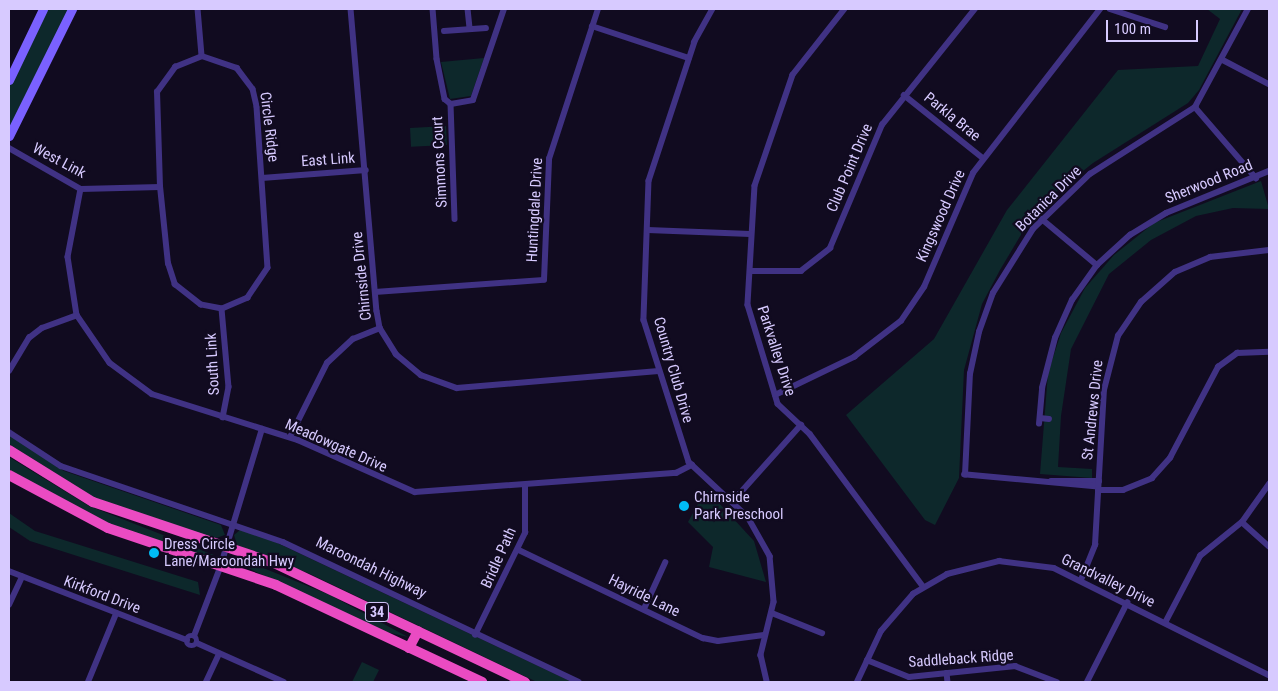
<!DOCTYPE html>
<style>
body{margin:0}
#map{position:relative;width:1278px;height:691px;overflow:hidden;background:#110b20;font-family:"Roboto Condensed",sans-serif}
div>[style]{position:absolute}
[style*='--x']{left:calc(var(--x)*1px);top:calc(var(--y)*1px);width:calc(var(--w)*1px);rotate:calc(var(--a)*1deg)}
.green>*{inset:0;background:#0d282b;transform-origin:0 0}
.minor>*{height:5.5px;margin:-2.75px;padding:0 2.75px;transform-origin:2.75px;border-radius:2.75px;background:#403284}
.minor>.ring{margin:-2.75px;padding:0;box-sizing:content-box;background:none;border:5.5px solid #403284;border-radius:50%}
.secondary>*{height:9px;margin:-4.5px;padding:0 4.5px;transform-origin:4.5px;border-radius:4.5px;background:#7a61ff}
.trunk>*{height:10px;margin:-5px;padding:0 5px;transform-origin:5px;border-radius:5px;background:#ea4bc2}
.dots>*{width:14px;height:14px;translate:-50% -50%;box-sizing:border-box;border:2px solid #110b20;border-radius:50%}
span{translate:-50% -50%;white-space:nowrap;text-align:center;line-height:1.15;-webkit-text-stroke:4.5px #110b20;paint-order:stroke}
.shield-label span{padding:1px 4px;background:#110b20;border:1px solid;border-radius:4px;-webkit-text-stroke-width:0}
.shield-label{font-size:14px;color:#d7caff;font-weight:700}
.street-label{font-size:15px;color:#d7caff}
.poi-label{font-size:15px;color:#d7caff}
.left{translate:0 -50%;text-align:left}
.frame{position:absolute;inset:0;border:10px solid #d7caff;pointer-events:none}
.scale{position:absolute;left:1106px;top:20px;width:92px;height:22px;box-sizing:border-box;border:2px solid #d7caff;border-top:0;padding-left:6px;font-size:15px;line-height:18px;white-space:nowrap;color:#d7caff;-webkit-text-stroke:4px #110b20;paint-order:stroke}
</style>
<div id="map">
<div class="green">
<div style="clip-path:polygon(47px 9px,68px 9px,9px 129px,9px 87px)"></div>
<div style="clip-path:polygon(1207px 9px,1242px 9px,1199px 90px,1188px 103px,1093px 163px,1053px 195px,1025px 228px,1000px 270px,982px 304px,964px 370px,959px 478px,935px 525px,925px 520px,846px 415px,934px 339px,1007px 210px,1118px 70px,1198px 66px,1220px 19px)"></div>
<div style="clip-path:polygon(484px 58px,471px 96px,450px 99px,441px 62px)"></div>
<div style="left:446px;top:126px;width:19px;height:36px;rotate:87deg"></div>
<div style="clip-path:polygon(1261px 181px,1269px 209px,1233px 208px,1196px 216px,1151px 240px,1109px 274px,1071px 349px,1061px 416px,1058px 467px,1092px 469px,1092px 478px,1040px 474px,1048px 373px,1061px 333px,1085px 288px,1114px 255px,1154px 223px)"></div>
<div style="clip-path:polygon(9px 435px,64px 471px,221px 525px,225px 535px,216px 538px,185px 530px,93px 497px,9px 444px)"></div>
<div style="clip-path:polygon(9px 457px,89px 506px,214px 555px,198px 555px,117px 528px,9px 470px)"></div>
<div style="clip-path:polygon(706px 489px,754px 541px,766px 582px,709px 567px,713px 547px,688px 522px)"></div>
<div style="clip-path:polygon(9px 513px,35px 531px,198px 582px,200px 595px,30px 541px,9px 527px)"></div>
<div style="clip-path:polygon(240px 530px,271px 540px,572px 682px,537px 682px,308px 573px,237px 545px,234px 535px)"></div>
<div style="clip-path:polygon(236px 557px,330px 595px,408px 637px,382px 631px,235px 562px)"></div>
<div style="clip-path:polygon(362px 662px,379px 670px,373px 682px,352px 682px)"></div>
</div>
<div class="minor">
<div style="--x:198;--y:9;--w:47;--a:85.1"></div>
<div style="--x:351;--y:9;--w:303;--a:85.1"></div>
<div style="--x:377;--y:311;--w:17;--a:80"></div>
<div style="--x:380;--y:328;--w:31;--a:58"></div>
<div style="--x:396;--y:354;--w:33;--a:40"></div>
<div style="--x:421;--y:375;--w:38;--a:20"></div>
<div style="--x:457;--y:388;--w:202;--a:-4.8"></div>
<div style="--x:433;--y:9;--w:50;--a:85.4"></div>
<div style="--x:437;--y:59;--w:41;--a:78.7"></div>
<div style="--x:445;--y:99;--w:8;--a:40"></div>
<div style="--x:468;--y:9;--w:20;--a:84"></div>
<div style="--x:713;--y:9;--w:38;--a:119"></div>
<div style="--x:695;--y:42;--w:146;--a:108.3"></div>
<div style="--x:649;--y:181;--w:139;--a:92.1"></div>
<div style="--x:644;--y:320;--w:149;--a:72.4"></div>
<div style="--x:689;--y:462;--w:81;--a:43"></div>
<div style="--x:748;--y:517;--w:45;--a:60.6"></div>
<div style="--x:770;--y:556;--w:46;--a:85"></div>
<div style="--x:774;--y:602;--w:55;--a:103.8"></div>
<div style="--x:761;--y:655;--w:28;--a:77"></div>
<div style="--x:845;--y:9;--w:84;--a:128.2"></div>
<div style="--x:793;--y:75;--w:117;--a:108.9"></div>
<div style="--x:755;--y:186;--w:119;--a:93.4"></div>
<div style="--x:748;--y:305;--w:103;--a:73.1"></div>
<div style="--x:778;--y:404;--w:44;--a:43.2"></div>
<div style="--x:810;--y:434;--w:189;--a:53.4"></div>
<div style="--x:1110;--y:9;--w:58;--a:18.1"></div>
<div style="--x:592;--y:26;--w:102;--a:18.3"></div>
<div style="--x:444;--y:31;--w:42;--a:-4.1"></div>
<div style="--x:202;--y:56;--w:37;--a:19"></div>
<div style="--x:237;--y:68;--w:26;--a:53"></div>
<div style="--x:253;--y:89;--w:18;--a:77"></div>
<div style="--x:257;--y:107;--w:161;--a:86.1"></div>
<div style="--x:268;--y:268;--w:36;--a:124"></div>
<div style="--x:248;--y:298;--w:28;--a:157"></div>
<div style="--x:222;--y:309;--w:21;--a:-169"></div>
<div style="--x:201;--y:305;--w:33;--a:-142"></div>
<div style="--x:175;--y:285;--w:22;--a:-108"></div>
<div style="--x:168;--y:264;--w:77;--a:-95.9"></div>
<div style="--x:160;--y:187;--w:95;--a:-91.8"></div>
<div style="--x:157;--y:92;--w:31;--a:-54"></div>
<div style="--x:175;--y:67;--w:29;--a:-22"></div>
<div style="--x:1223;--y:60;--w:52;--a:27.6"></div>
<div style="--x:904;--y:95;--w:101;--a:38.6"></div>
<div style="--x:451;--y:104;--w:22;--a:-10"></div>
<div style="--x:473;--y:100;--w:96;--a:-71.2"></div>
<div style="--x:451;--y:104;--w:115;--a:88"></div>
<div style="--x:1195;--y:107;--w:94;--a:49.3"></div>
<div style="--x:9;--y:148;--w:83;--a:29.7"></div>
<div style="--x:81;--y:189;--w:79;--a:-1.5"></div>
<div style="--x:262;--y:178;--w:104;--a:-4.4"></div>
<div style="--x:81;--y:189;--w:69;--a:100.8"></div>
<div style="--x:68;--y:257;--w:59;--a:81.2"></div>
<div style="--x:77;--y:315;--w:58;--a:55.5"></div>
<div style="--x:110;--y:363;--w:52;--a:36.4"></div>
<div style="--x:152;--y:394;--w:153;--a:17.5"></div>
<div style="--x:298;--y:440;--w:128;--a:24"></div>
<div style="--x:415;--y:492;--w:262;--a:-4.2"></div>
<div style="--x:676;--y:473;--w:18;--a:-27"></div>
<div style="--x:1042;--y:219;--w:72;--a:39.9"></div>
<div style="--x:648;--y:230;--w:102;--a:2.2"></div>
<div style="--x:750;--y:271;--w:51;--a:0"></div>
<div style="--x:801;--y:271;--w:37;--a:-38"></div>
<div style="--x:830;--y:248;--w:134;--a:-67.1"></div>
<div style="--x:882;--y:125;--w:149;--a:-51.3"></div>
<div style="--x:375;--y:292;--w:169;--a:-4.1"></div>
<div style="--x:544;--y:280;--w:121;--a:-87.6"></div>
<div style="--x:549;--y:159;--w:158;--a:-71.9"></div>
<div style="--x:222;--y:309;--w:78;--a:84.9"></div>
<div style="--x:229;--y:387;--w:31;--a:101"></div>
<div style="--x:9;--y:371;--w:39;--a:-59"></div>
<div style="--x:29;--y:338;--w:16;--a:-38"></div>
<div style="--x:42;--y:328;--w:37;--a:-20"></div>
<div style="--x:775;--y:395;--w:88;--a:-25.7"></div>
<div style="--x:854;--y:357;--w:59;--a:-37.5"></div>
<div style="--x:901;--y:321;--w:41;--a:-55.9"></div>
<div style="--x:924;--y:287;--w:124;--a:-66.7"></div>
<div style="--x:973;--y:173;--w:207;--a:-52.2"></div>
<div style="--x:1040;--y:418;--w:9;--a:6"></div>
<div style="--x:1039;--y:424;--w:36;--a:-85"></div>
<div style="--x:1042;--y:388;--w:52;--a:-75.4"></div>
<div style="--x:1055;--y:338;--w:42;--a:-65.9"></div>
<div style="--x:1072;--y:300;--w:43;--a:-54.5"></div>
<div style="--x:1097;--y:265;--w:45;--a:-42.3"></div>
<div style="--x:1130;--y:235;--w:42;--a:-31.4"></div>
<div style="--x:1166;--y:213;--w:111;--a:-22.2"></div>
<div style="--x:9;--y:432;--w:62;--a:33.2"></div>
<div style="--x:61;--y:466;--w:235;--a:18.9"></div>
<div style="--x:283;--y:542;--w:327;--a:25.3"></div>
<div style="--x:290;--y:437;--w:83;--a:-63.4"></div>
<div style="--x:327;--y:363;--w:35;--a:-43"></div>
<div style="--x:353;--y:339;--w:29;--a:-22"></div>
<div style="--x:1051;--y:481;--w:48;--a:0"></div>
<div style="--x:1098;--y:487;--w:134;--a:-174.8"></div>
<div style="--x:965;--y:475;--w:101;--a:-87.2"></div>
<div style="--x:970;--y:374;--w:43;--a:-77.9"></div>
<div style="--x:979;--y:332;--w:41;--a:-70.3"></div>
<div style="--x:993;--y:293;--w:75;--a:-58"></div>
<div style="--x:1033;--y:229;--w:79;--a:-44"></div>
<div style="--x:1090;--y:174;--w:125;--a:-32.5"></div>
<div style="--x:1195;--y:107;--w:111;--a:-61.6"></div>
<div style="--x:1098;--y:490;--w:25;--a:0"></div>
<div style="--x:1123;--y:490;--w:31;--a:-22"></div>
<div style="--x:1152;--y:478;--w:27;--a:-48"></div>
<div style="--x:1170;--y:458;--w:103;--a:-62.2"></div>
<div style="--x:1218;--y:367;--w:24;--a:-36"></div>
<div style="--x:1237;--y:353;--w:32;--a:-2"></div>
<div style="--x:733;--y:501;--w:102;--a:-48.2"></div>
<div style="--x:1242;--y:522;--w:36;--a:42"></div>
<div style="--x:519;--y:550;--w:204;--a:25.6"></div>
<div style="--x:703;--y:638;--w:15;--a:11"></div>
<div style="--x:718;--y:641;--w:46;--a:-7.4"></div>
<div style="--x:9;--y:571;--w:191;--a:21.2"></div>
<div style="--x:1081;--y:580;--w:38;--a:-68"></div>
<div style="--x:1095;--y:545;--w:155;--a:-86.7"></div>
<div style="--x:1104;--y:390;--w:56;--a:-75.5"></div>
<div style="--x:1118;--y:336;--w:41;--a:-55.9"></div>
<div style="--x:1141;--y:302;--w:45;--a:-41.4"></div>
<div style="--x:1175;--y:272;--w:38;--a:-23"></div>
<div style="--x:1210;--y:257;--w:59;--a:-6.8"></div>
<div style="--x:9;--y:605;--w:31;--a:-65"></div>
<div style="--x:644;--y:609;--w:51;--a:-65.5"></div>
<div style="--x:772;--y:613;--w:54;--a:21.8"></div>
<div style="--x:1165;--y:623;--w:76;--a:-62.4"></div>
<div style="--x:1200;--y:556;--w:54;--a:-39"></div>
<div style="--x:1242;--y:522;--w:47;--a:-54.6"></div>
<div style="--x:475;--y:635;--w:114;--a:-63.9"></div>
<div style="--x:525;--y:533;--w:47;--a:-90"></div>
<div class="ring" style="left:187px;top:636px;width:4.5px;height:4.5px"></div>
<div style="--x:194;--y:636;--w:73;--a:-69.1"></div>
<div style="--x:220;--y:568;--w:145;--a:-73.2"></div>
<div style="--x:197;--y:643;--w:95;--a:24.1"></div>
<div style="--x:867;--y:660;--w:45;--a:22"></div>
<div style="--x:909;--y:677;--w:107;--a:-5.9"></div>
<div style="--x:1015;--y:666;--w:45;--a:20.9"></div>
<div style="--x:947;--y:673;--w:9;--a:84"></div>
<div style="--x:88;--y:682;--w:74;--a:-67.6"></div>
<div style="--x:206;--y:682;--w:31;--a:-65"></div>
<div style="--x:857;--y:682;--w:56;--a:-64.8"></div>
<div style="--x:881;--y:631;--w:49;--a:-49.1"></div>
<div style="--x:913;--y:594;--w:39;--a:-30"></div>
<div style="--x:947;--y:574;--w:54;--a:-14"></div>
<div style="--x:999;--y:561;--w:55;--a:7.3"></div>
<div style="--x:1054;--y:568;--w:240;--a:26.5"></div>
<div style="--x:1087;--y:682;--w:89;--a:-63.1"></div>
</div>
<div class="secondary">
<div style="--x:9;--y:80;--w:79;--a:-64.4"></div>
<div style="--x:9;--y:136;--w:142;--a:-63.6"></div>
</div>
<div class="trunk">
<div style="--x:9;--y:450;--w:99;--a:31.8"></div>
<div style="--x:93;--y:502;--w:191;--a:18.6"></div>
<div style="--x:274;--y:563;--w:278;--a:25.4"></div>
<div style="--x:9;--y:475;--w:112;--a:28.2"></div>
<div style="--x:108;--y:528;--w:177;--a:18.7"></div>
<div style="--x:276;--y:585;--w:228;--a:25.2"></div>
<div style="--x:409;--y:648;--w:19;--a:-62"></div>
</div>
<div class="dots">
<div style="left:684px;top:506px;background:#00bcf5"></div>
<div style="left:154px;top:553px;background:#00bcf5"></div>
</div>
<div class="shield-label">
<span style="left:377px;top:612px">34</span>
</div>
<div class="street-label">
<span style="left:952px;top:117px;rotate:39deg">Parkla Brae</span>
<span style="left:269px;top:127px;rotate:83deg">Circle Ridge</span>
<span style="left:328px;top:160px;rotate:-4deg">East Link</span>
<span style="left:59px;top:161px;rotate:28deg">West Link</span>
<span style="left:440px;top:162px;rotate:-93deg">Simmons Court</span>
<span style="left:850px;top:168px;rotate:-67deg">Club Point Drive</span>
<span style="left:1209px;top:182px;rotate:-22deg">Sherwood Road</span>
<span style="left:1049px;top:199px;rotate:-45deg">Botanica Drive</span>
<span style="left:535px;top:210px;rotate:-87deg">Huntingdale Drive</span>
<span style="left:941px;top:216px;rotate:-66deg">Kingswood Drive</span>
<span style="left:362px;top:276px;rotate:-96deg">Chirnside Drive</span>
<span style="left:776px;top:351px;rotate:72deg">Parkvalley Drive</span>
<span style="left:213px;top:364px;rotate:-93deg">South Link</span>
<span style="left:673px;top:370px;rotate:74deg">Country Club Drive</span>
<span style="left:1093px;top:410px;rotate:-84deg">St Andrews Drive</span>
<span style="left:336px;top:446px;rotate:24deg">Meadowgate Drive</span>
<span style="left:499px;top:558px;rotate:-66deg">Bridle Path</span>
<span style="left:371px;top:568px;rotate:26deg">Maroondah Highway</span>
<span style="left:1108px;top:581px;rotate:26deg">Grandvalley Drive</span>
<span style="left:102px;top:595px;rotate:21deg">Kirkford Drive</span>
<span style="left:644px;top:596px;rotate:26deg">Hayride Lane</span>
<span style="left:961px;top:659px;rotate:-4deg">Saddleback Ridge</span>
</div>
<div class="poi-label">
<span class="left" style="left:694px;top:506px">Chirnside<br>Park Preschool</span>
<span class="left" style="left:164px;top:553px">Dress Circle<br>Lane/Maroondah Hwy</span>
</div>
<div class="frame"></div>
<div class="scale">100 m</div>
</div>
